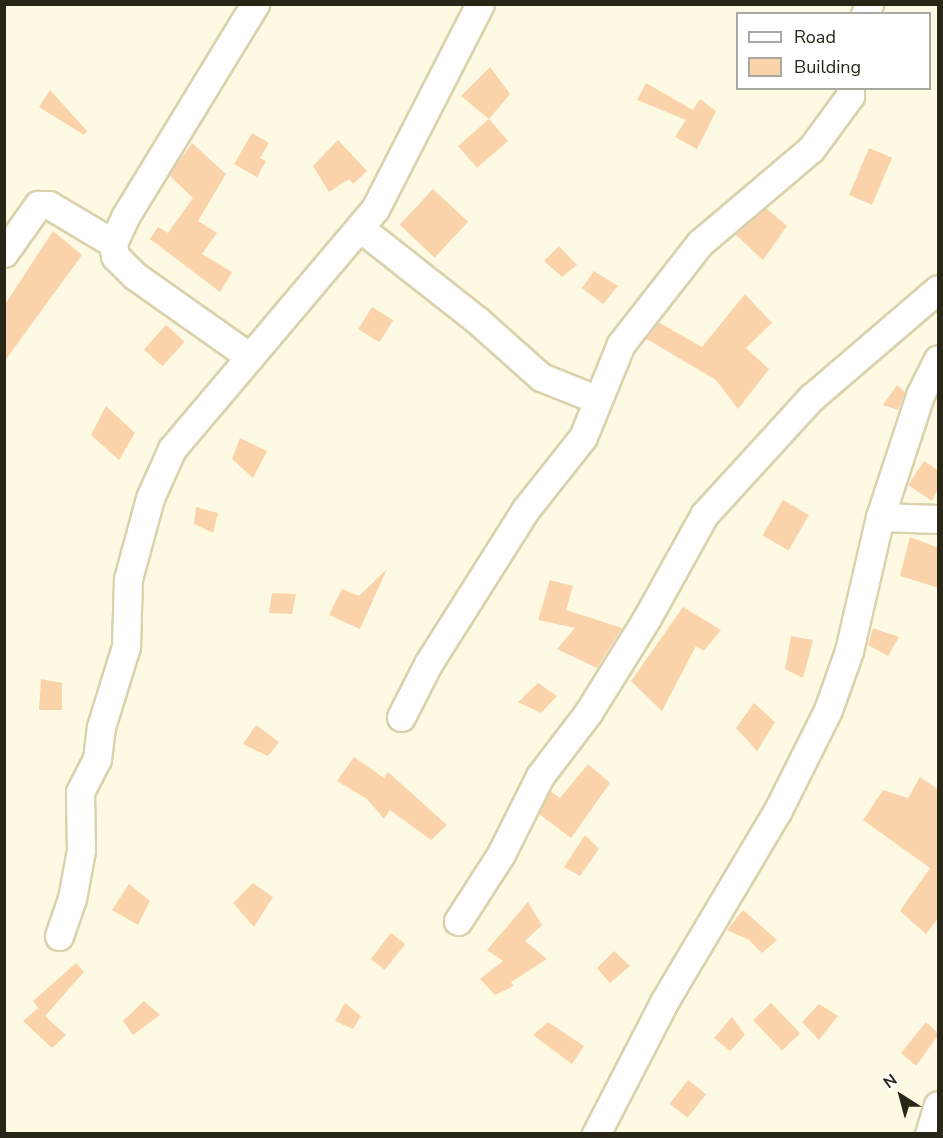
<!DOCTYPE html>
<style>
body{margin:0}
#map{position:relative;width:943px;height:1138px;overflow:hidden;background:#fef9e3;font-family:"Nunito Sans",sans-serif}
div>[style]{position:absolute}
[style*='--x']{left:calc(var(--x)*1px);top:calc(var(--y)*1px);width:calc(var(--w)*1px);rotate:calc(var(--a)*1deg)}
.building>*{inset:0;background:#fbd3aa;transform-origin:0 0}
.roads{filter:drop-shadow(2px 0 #d9d2ad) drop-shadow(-2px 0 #d9d2ad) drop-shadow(0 2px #d9d2ad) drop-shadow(0 -2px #d9d2ad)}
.minor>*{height:27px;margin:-13.5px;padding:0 13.5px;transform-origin:13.5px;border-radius:13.5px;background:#fff}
span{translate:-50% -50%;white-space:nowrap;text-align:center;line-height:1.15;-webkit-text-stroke:4.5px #fff;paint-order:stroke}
.frame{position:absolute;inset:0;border:6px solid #282617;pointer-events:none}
.legend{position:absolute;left:736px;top:12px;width:195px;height:78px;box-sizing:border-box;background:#fff;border:2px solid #a9a8a2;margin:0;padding:8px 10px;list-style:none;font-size:18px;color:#282617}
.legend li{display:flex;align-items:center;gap:12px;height:30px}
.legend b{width:30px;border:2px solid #a9a8a2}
.north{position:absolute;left:871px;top:1066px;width:60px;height:60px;-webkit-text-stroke:4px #fff;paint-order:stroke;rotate:324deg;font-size:16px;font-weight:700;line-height:24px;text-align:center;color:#282617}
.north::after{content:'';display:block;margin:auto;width:21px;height:27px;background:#282617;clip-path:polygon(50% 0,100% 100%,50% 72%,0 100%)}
</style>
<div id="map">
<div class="building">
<div style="clip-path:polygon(490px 67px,510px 94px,489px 119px,461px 96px)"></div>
<div style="clip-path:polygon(646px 83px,693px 110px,700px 99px,716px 111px,697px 149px,675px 137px,686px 120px,637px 100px)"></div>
<div style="clip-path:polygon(50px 90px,87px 131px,84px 135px,39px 107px)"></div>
<div style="left:489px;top:119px;width:29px;height:41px;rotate:49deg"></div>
<div style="clip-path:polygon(252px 133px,269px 143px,260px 158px,266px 161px,257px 177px,234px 164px)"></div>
<div style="clip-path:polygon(338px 140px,367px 171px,353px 184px,349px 179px,329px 192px,313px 166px)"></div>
<div style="clip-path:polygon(192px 143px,226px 174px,198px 221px,217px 233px,202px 254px,232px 272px,220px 292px,150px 239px,158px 227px,168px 233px,193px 198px,169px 175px)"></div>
<div style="left:869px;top:148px;width:25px;height:51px;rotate:23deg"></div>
<div style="left:433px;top:189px;width:48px;height:49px;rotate:43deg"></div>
<div style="clip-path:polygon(766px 208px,787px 226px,763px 260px,736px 235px)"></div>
<div style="clip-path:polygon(53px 231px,82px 255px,4px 362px,4px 306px)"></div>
<div style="clip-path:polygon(559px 246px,577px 265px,562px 277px,544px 261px)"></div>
<div style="clip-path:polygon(594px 271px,618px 286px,603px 304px,582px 288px)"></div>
<div style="clip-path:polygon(745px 294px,772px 323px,746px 348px,769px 369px,738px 409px,716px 380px,645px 338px,658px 322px,702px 347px)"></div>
<div style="left:372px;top:307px;width:25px;height:26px;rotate:32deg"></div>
<div style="left:166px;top:325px;width:25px;height:33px;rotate:42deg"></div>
<div style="clip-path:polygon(897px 385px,905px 392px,898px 410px,883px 405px)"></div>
<div style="clip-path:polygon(106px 406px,135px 433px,119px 460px,91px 435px)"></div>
<div style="clip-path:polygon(240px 438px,267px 451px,253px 478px,232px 459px)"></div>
<div style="clip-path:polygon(924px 461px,939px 471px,939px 487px,932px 501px,908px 485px)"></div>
<div style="left:783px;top:500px;width:30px;height:41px;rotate:30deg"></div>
<div style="clip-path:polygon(196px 507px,218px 513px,213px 533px,194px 524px)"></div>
<div style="clip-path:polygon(910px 537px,939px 548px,939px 588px,900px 576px)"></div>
<div style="clip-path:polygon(387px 569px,360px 629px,329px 615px,342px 589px,359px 596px)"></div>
<div style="clip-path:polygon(550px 580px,573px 586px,566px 610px,622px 628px,597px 668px,557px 649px,575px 628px,538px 620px)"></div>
<div style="clip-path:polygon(272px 593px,296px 594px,292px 614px,269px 613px)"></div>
<div style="clip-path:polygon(683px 607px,721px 630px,704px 651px,696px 646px,662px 711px,631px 681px)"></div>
<div style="clip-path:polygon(873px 628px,899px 637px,888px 656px,868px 645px)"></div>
<div style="clip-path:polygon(791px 636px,813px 640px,803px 678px,785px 669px)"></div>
<div style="clip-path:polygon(41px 679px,62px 683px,62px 710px,39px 710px)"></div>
<div style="clip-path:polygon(538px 683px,557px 696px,541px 713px,518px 702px)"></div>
<div style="clip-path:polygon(754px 703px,775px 722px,757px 751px,736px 728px)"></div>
<div style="clip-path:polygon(256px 725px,279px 742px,268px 756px,243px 744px)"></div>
<div style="clip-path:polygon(354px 757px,384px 778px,388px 772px,447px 825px,431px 840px,390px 810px,384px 819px,367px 799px,337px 781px)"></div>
<div style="clip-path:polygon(588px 764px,610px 783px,571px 838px,539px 814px,550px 791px,560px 798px)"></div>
<div style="clip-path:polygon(920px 777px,939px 790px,939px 917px,926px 934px,900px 911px,930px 868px,863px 820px,883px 790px,908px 798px)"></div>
<div style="clip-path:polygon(585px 835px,599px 849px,580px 876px,564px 867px)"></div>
<div style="clip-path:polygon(253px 883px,273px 897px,254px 927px,233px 903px)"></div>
<div style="clip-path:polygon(129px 884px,150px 901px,138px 925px,112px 910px)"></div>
<div style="clip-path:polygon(528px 902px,542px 925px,525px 941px,547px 959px,511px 982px,514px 986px,495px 995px,480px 979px,503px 961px,487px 950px)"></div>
<div style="clip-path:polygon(743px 910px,777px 940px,762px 953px,749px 940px,727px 930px)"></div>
<div style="left:391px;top:933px;width:18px;height:33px;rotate:38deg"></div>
<div style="clip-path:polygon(614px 951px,630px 966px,610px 983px,597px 968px)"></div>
<div style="clip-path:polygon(76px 963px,84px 972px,45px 1016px,66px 1035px,52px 1048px,23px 1021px,38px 1008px,40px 1010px,33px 1001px)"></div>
<div style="clip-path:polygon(144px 1001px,160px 1015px,133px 1035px,123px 1021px)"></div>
<div style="clip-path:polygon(345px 1003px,361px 1016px,353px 1029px,335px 1021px)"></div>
<div style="left:771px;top:1003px;width:42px;height:25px;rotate:46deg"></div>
<div style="clip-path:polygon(819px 1004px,838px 1016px,819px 1040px,802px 1022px)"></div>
<div style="clip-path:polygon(732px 1017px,745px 1035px,730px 1051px,714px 1038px)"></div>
<div style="clip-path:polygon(548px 1022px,584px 1046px,572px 1064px,533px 1035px)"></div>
<div style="clip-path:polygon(926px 1022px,939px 1034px,916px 1066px,901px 1053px)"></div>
<div style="left:688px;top:1080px;width:23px;height:30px;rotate:38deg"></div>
</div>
<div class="roads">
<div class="minor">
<div style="--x:865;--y:14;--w:11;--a:-68"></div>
<div style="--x:360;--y:228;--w:149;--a:38.2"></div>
<div style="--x:477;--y:320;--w:86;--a:41.7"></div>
<div style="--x:541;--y:377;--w:61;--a:22"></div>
<div style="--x:4;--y:253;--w:59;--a:-54.7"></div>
<div style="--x:38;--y:205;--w:11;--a:0"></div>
<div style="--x:49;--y:205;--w:74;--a:30.7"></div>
<div style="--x:250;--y:357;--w:141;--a:-144.8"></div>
<div style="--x:135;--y:276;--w:28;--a:-135"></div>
<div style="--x:115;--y:256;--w:13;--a:-99"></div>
<div style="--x:113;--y:243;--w:29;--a:-65"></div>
<div style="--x:125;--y:217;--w:250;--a:-58.6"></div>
<div style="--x:880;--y:517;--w:58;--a:2"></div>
<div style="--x:401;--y:717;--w:59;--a:-63"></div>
<div style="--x:428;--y:664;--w:183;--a:-57.7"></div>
<div style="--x:526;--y:509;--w:92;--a:-51.6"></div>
<div style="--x:583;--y:437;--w:100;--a:-67.8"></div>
<div style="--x:621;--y:344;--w:128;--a:-52"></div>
<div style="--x:700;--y:243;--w:145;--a:-40.3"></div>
<div style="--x:811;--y:149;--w:66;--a:-53.7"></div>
<div style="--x:850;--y:96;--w:8;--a:-90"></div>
<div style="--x:458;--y:921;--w:80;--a:-57.3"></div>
<div style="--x:501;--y:854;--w:87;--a:-63.4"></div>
<div style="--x:540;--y:776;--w:79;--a:-52.7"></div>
<div style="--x:588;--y:713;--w:112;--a:-58.2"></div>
<div style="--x:647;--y:618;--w:118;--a:-61"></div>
<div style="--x:704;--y:515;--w:159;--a:-47.6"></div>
<div style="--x:811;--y:398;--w:167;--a:-40.6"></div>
<div style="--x:59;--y:936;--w:39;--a:-71"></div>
<div style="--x:72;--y:899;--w:50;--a:-79.6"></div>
<div style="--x:81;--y:850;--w:58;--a:-91"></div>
<div style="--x:80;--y:792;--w:37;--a:-63"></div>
<div style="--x:97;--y:759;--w:32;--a:-83"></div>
<div style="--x:101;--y:727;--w:85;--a:-72.8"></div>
<div style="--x:126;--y:646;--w:67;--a:-88.3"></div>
<div style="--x:128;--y:579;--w:84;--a:-74.8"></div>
<div style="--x:150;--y:498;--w:54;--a:-65.8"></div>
<div style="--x:172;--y:449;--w:314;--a:-49.8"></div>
<div style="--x:375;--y:209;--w:230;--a:-62.9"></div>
<div style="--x:596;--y:1134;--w:148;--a:-62.7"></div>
<div style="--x:664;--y:1002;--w:221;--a:-59.3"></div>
<div style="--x:777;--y:812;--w:114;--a:-63.4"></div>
<div style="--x:828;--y:710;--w:63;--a:-70.4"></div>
<div style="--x:849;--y:651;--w:138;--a:-77"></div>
<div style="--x:880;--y:517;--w:128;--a:-71.8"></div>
<div style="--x:920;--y:395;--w:40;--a:-63.4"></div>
<div style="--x:929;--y:1134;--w:30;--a:-73"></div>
</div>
</div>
<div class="frame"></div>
<ul class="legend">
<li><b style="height:8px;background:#fff"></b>Road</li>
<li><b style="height:16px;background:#fbd3aa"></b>Building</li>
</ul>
<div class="north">N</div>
</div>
